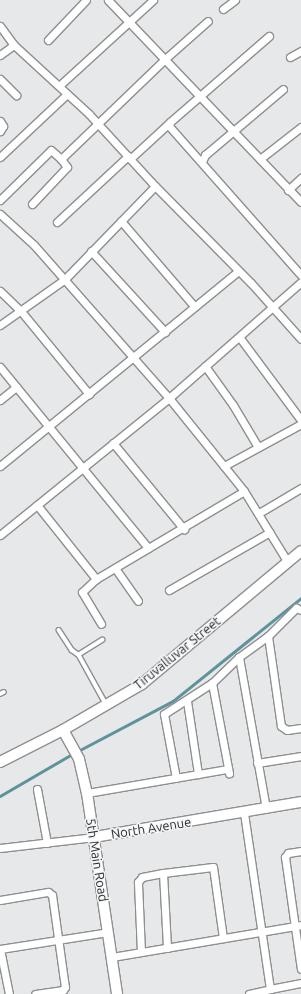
<!DOCTYPE html>
<style>
body{margin:0}
#map{position:relative;width:301px;height:994px;overflow:hidden;background:#e7e8e9;font-family:Ubuntu,sans-serif}
div>[style]{position:absolute}
[style*='--x']{left:calc(var(--x)*1px);top:calc(var(--y)*1px);width:calc(var(--w)*1px);rotate:calc(var(--a)*1deg)}
.stream>*{height:2.5px;margin:-1.25px;padding:0 1.25px;transform-origin:1.25px;border-radius:1.25px;background:#5f939c}
.roads{filter:drop-shadow(1px 0 #8e8f90) drop-shadow(-1px 0 #8e8f90) drop-shadow(0 1px #8e8f90) drop-shadow(0 -1px #8e8f90)}
.lane>*{height:3.5px;margin:-1.75px;padding:0 1.75px;transform-origin:1.75px;border-radius:1.75px;background:#fff}
.street>*{height:7px;margin:-3.5px;padding:0 3.5px;transform-origin:3.5px;border-radius:3.5px;background:#fff}
.secondary>*{height:10px;margin:-5px;padding:0 5px;transform-origin:5px;border-radius:5px;background:#fff}
span{translate:-50% -50%;white-space:nowrap;text-align:center;line-height:1.15;-webkit-text-stroke:3px #f4f5f6;paint-order:stroke}
.street-label{font-size:13px;color:#2f2f30}
</style>
<div id="map">
<div class="stream">
<div style="--x:78;--y:751;--w:107;--a:-27.8"></div>
<div style="--x:173;--y:701;--w:164;--a:-38.8"></div>
<div style="--x:0;--y:796;--w:86;--a:-30.2"></div>
</div>
<div class="roads">
<div class="lane">
<div style="--x:59;--y:630;--w:24;--a:57"></div>
<div style="--x:72;--y:650;--w:9;--a:36"></div>
<div style="--x:103;--y:640;--w:28;--a:148"></div>
<div style="--x:79;--y:655;--w:56;--a:61.1"></div>
<div style="--x:0;--y:694;--w:4;--a:-27"></div>
</div>
<div class="street">
<div style="--x:108;--y:0;--w:279;--a:46.3"></div>
<div style="--x:223;--y:9;--w:15;--a:-37"></div>
<div style="--x:0;--y:26;--w:24;--a:54"></div>
<div style="--x:14;--y:45;--w:102;--a:42.6"></div>
<div style="--x:89;--y:114;--w:98;--a:47.5"></div>
<div style="--x:155;--y:186;--w:136;--a:45.3"></div>
<div style="--x:251;--y:283;--w:75;--a:48.2"></div>
<div style="--x:269;--y:36;--w:131;--a:139"></div>
<div style="--x:170;--y:122;--w:4;--a:104"></div>
<div style="--x:169;--y:126;--w:199;--a:48.5"></div>
<div style="--x:48;--y:40;--w:55;--a:-46.5"></div>
<div style="--x:0;--y:55;--w:17;--a:-36"></div>
<div style="--x:290;--y:57;--w:13;--a:-29"></div>
<div style="--x:0;--y:79;--w:23;--a:45"></div>
<div style="--x:60;--y:85;--w:126;--a:-42.4"></div>
<div style="--x:0;--y:121;--w:6;--a:59"></div>
<div style="--x:3;--y:126;--w:6;--a:121"></div>
<div style="--x:0;--y:157;--w:92;--a:-43.2"></div>
<div style="--x:130;--y:159;--w:53;--a:-42.7"></div>
<div style="--x:260;--y:159;--w:52;--a:-38"></div>
<div style="--x:202;--y:162;--w:8;--a:-67"></div>
<div style="--x:205;--y:155;--w:102;--a:-40.2"></div>
<div style="--x:288;--y:190;--w:18;--a:-43"></div>
<div style="--x:0;--y:200;--w:71;--a:-44.4"></div>
<div style="--x:51;--y:150;--w:13;--a:42"></div>
<div style="--x:32;--y:204;--w:51;--a:-46.6"></div>
<div style="--x:67;--y:167;--w:10;--a:-127"></div>
<div style="--x:61;--y:159;--w:144;--a:-43.9"></div>
<div style="--x:165;--y:59;--w:57;--a:-41.5"></div>
<div style="--x:0;--y:214;--w:46;--a:42.4"></div>
<div style="--x:34;--y:245;--w:204;--a:48.6"></div>
<div style="--x:169;--y:398;--w:119;--a:51.1"></div>
<div style="--x:244;--y:491;--w:82;--a:58.4"></div>
<div style="--x:121;--y:221;--w:113;--a:49.3"></div>
<div style="--x:57;--y:222;--w:97;--a:-42.9"></div>
<div style="--x:91;--y:251;--w:110;--a:47.6"></div>
<div style="--x:0;--y:291;--w:28;--a:44"></div>
<div style="--x:20;--y:310;--w:109;--a:50.6"></div>
<div style="--x:0;--y:325;--w:80;--a:-35.3"></div>
<div style="--x:65;--y:279;--w:129;--a:-45.9"></div>
<div style="--x:240;--y:338;--w:102;--a:53.4"></div>
<div style="--x:205;--y:366;--w:48;--a:54.3"></div>
<div style="--x:233;--y:405;--w:49;--a:59.2"></div>
<div style="--x:0;--y:367;--w:234;--a:50.7"></div>
<div style="--x:0;--y:400;--w:21;--a:-39"></div>
<div style="--x:113;--y:443;--w:112;--a:50.5"></div>
<div style="--x:0;--y:466;--w:308;--a:-39.3"></div>
<div style="--x:224;--y:466;--w:88;--a:-28.6"></div>
<div style="--x:37;--y:505;--w:95;--a:51.4"></div>
<div style="--x:96;--y:579;--w:172;--a:-30.7"></div>
<div style="--x:259;--y:513;--w:49;--a:-30.8"></div>
<div style="--x:0;--y:535;--w:218;--a:-39"></div>
<div style="--x:169;--y:398;--w:176;--a:-41.3"></div>
<div style="--x:115;--y:568;--w:40;--a:55.1"></div>
<div style="--x:96;--y:579;--w:19;--a:137"></div>
<div style="--x:82;--y:592;--w:37;--a:59"></div>
<div style="--x:169;--y:590;--w:116;--a:-29.9"></div>
<div style="--x:268;--y:636;--w:91;--a:81.8"></div>
<div style="--x:281;--y:726;--w:7;--a:34"></div>
<div style="--x:287;--y:730;--w:14;--a:-8"></div>
<div style="--x:239;--y:657;--w:154;--a:79.9"></div>
<div style="--x:212;--y:683;--w:92;--a:79.3"></div>
<div style="--x:187;--y:701;--w:74;--a:81.4"></div>
<div style="--x:257;--y:763;--w:45;--a:-9"></div>
<div style="--x:176;--y:778;--w:65;--a:-100.6"></div>
<div style="--x:164;--y:714;--w:57;--a:-32.9"></div>
<div style="--x:212;--y:683;--w:37;--a:-44"></div>
<div style="--x:239;--y:657;--w:36;--a:-36"></div>
<div style="--x:268;--y:636;--w:40;--a:-45"></div>
<div style="--x:296;--y:608;--w:5;--a:22"></div>
<div style="--x:37;--y:789;--w:55;--a:79.5"></div>
<div style="--x:87;--y:793;--w:143;--a:-9.7"></div>
<div style="--x:244;--y:813;--w:178;--a:81.6"></div>
<div style="--x:270;--y:989;--w:32;--a:-11"></div>
<div style="--x:0;--y:848;--w:95;--a:-6.7"></div>
<div style="--x:301;--y:851;--w:13;--a:171"></div>
<div style="--x:288;--y:853;--w:5;--a:127"></div>
<div style="--x:285;--y:857;--w:113;--a:81.9"></div>
<div style="--x:163;--y:873;--w:75;--a:86.9"></div>
<div style="--x:0;--y:900;--w:49;--a:-9.5"></div>
<div style="--x:48;--y:892;--w:5;--a:37"></div>
<div style="--x:52;--y:895;--w:93;--a:82"></div>
<div style="--x:65;--y:987;--w:4;--a:124"></div>
<div style="--x:63;--y:990;--w:28;--a:172"></div>
<div style="--x:0;--y:949;--w:109;--a:-8.9"></div>
<div style="--x:0;--y:949;--w:46;--a:78.7"></div>
<div style="--x:141;--y:952;--w:70;--a:-92.5"></div>
<div style="--x:138;--y:882;--w:6;--a:-51"></div>
<div style="--x:142;--y:877;--w:21;--a:-11"></div>
<div style="--x:163;--y:873;--w:50;--a:-6.8"></div>
<div style="--x:213;--y:867;--w:72;--a:82"></div>
<div style="--x:112;--y:957;--w:192;--a:-9.6"></div>
<div style="--x:249;--y:994;--w:22;--a:-13"></div>
</div>
<div class="secondary">
<div style="--x:63;--y:730;--w:33;--a:61"></div>
<div style="--x:79;--y:759;--w:35;--a:77"></div>
<div style="--x:87;--y:793;--w:203;--a:81.5"></div>
<div style="--x:0;--y:762;--w:71;--a:-26.9"></div>
<div style="--x:63;--y:730;--w:91;--a:-30.2"></div>
<div style="--x:142;--y:684;--w:207;--a:-39.9"></div>
<div style="--x:94;--y:837;--w:210;--a:-9.6"></div>
</div>
</div>
<div class="street-label">
<span style="left:177px;top:653px;rotate:-39deg">Tiruvalluvar Street</span>
<span style="left:151px;top:828px;rotate:-9deg">North Avenue</span>
<span style="left:97px;top:860px;rotate:81deg">5th Main Road</span>
</div>
</div>
